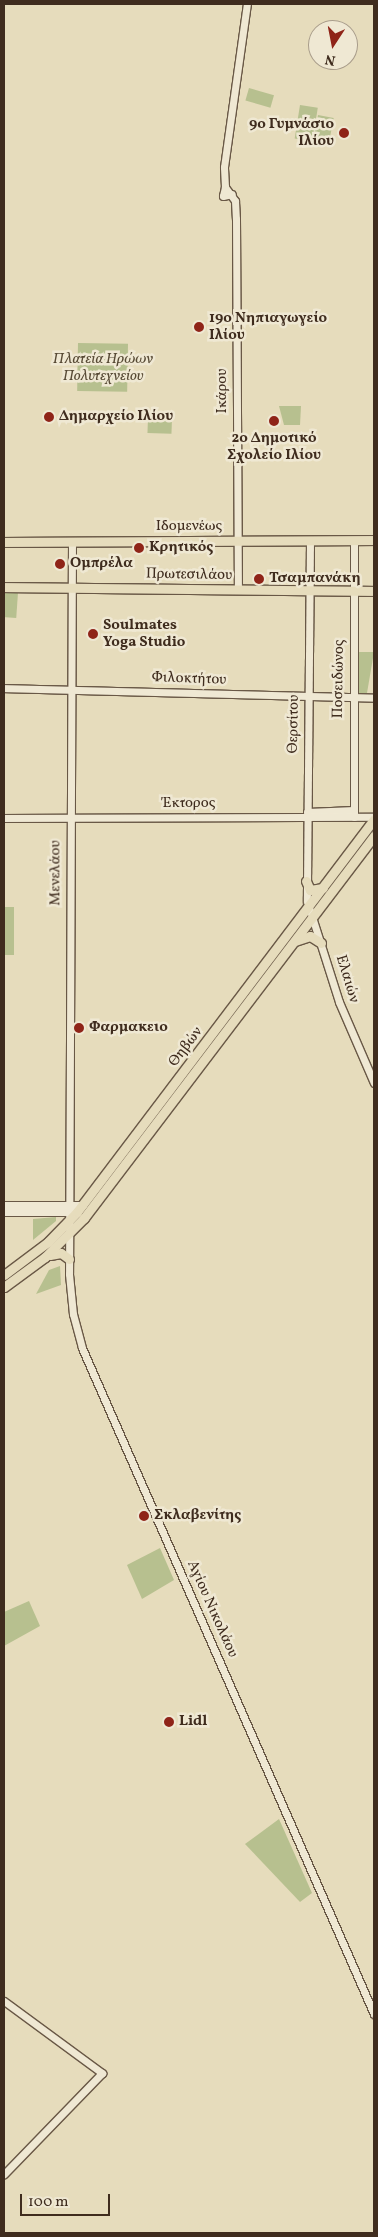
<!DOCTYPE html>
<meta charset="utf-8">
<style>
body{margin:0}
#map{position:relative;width:378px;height:2237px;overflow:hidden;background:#e6dcbc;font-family:Vollkorn,serif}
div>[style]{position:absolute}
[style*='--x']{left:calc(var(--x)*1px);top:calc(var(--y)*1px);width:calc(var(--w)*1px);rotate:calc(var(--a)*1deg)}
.green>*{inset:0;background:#b7c08f;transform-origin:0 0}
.roads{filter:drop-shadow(1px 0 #695846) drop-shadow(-1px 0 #695846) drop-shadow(0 1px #695846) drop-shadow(0 -1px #695846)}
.minor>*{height:7px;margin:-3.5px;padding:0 3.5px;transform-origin:3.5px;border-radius:3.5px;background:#efe8d3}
.major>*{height:9px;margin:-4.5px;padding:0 4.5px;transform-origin:4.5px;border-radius:4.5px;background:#e6dcbc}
.dots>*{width:14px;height:14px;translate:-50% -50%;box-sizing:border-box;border:2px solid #efe8d3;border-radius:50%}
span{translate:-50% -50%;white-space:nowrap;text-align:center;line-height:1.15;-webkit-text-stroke:5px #efe8d3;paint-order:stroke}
.poi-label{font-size:15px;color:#3f2c1e;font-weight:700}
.right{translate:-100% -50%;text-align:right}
.left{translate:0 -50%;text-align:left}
.park-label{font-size:15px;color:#574a35;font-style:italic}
.street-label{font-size:15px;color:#3f2c1e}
.frame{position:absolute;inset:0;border:5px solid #3f2c1e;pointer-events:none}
.north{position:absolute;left:308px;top:20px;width:50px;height:50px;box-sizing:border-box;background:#efe8d3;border:1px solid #a99d8b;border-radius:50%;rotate:191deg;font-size:14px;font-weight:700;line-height:20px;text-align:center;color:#3f2c1e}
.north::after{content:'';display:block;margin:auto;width:18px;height:22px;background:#8f2418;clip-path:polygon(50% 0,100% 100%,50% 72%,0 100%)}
.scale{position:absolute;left:20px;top:2194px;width:90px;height:22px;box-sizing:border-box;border:2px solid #3f2c1e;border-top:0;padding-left:6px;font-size:15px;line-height:18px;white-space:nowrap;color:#3f2c1e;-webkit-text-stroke:4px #efe8d3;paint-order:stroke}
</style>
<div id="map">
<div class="green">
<div style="left:249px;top:88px;width:26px;height:13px;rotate:16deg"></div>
<div style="left:300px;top:105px;width:18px;height:34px;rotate:9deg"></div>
<div style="left:318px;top:115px;width:16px;height:27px;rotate:11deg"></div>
<div style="left:78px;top:343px;width:50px;height:48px;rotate:1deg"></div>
<div style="clip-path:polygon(279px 406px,301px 406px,300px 425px,284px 425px)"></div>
<div style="left:148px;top:418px;width:24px;height:15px;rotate:2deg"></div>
<div style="left:4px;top:592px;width:14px;height:25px;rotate:4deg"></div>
<div style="clip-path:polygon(357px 652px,374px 652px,367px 693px,358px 693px)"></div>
<div style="left:4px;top:907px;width:10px;height:48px"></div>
<div style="clip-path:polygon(56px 1217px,56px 1221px,33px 1240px,33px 1219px)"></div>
<div style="clip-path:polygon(60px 1266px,61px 1285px,36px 1294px,49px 1270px)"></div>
<div style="clip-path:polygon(160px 1548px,174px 1580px,142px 1599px,127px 1565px)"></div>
<div style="clip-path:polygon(29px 1601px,40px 1626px,4px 1646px,4px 1612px)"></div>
<div style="clip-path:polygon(279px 1819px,312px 1893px,300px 1902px,245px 1844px)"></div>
</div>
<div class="roads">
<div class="minor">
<div style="--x:225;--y:187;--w:17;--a:54"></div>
<div style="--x:235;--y:201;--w:18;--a:87"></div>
<div style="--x:236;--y:219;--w:370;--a:89.7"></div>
<div style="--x:225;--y:187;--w:20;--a:-93"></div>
<div style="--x:224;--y:167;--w:165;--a:-82"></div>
<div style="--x:225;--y:187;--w:9;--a:103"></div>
<div style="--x:223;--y:196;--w:9;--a:-13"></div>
<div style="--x:310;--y:541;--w:360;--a:90.5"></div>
<div style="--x:307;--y:901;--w:106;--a:72.4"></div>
<div style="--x:339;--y:1002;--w:88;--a:66.6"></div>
<div style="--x:72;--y:542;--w:732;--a:90.23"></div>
<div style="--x:69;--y:1274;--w:40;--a:84.3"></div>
<div style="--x:73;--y:1314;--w:35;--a:75"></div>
<div style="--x:82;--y:1348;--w:727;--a:66.33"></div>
<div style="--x:4;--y:688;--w:370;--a:1.5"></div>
<div style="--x:307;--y:812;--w:47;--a:-2.4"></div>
<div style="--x:354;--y:817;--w:276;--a:-90"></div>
<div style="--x:4;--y:818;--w:370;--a:-0.2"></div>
<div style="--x:4;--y:1205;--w:79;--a:0"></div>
<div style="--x:4;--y:1212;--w:69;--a:0"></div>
<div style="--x:4;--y:2001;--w:122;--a:36.3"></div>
<div style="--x:102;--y:2073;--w:141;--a:134.1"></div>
</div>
<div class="major">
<div style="--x:4;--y:542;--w:370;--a:-0.3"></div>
<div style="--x:4;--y:587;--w:370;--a:0.6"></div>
<div style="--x:306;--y:881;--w:10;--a:66"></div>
<div style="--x:310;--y:890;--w:13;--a:-9"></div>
<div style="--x:295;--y:941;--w:16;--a:-18"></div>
<div style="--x:310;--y:936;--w:13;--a:32"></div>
<div style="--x:50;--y:1255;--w:11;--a:-10"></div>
<div style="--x:61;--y:1253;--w:10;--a:37"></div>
<div style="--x:4;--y:1275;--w:55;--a:-36.9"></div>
<div style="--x:48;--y:1242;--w:42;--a:-46"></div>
<div style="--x:77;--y:1212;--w:492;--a:-52.9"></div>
<div style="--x:4;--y:1287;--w:51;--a:-36.2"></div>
<div style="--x:45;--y:1257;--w:55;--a:-45"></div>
<div style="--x:84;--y:1218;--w:480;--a:-52.8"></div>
</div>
</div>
<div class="dots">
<div style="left:344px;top:133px;background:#8f2418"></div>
<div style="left:199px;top:327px;background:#8f2418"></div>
<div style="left:49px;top:417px;background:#8f2418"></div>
<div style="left:274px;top:421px;background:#8f2418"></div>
<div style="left:139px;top:548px;background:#8f2418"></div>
<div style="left:60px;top:564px;background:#8f2418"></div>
<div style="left:259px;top:579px;background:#8f2418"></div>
<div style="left:93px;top:634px;background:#8f2418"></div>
<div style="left:79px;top:1028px;background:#8f2418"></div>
<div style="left:144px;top:1516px;background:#8f2418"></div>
<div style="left:169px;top:1722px;background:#8f2418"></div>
</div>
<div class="poi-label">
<span class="right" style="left:334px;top:133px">9ο Γυμνάσιο<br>Ιλίου</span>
<span class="left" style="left:209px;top:327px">19ο Νηπιαγωγείο<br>Ιλίου</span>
<span class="left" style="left:59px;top:417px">Δημαρχείο Ιλίου</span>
<span style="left:274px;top:447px">2ο Δημοτικό<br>Σχολείο Ιλίου</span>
<span class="left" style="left:149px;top:548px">Κρητικός</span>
<span class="left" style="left:70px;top:564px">Ομπρέλα</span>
<span class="left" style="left:269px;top:579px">Τσαμπανάκη</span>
<span class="left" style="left:103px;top:634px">Soulmates<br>Yoga Studio</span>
<span class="left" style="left:89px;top:1028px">Φαρμακειο</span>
<span class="left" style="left:154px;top:1516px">Σκλαβενίτης</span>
<span class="left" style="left:179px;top:1722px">Lidl</span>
</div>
<div class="park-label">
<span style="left:103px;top:368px">Πλατεία Ηρώων<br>Πολυτεχνείου</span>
</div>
<div class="street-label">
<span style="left:223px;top:391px;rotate:-90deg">Ικάρου</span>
<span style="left:189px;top:527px">Ιδομενέως</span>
<span style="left:189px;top:575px;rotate:1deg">Πρωτεσιλάου</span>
<span style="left:189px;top:679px;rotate:2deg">Φιλοκτήτου</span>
<span style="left:339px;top:679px;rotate:-89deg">Ποσειδώνος</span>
<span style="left:294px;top:724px;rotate:-89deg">Θερσίτου</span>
<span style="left:189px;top:804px">Έκτορος</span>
<span style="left:56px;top:873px;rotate:-90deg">Μενελάου</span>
<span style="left:347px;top:979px;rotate:73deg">Ελαιών</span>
<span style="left:186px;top:1047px;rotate:-53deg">Θηβών</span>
<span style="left:212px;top:1609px;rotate:66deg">Αγίου Νικολάου</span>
</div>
<div class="frame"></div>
<div class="north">N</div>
<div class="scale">100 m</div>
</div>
